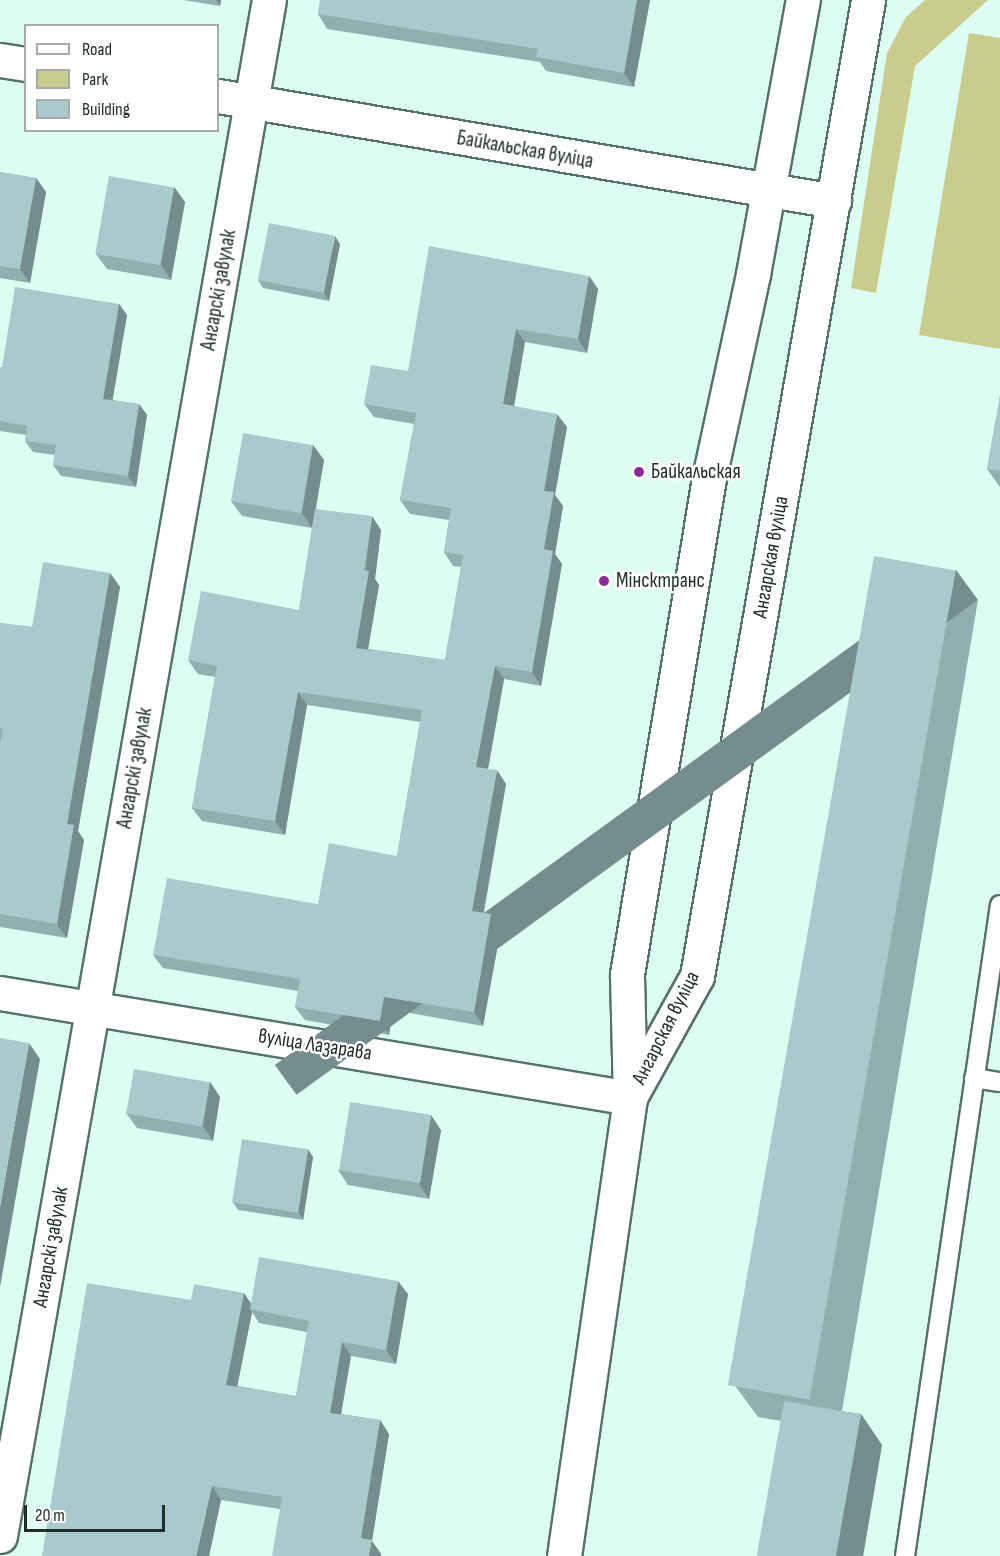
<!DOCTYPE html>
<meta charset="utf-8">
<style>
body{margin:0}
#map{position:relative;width:1000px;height:1556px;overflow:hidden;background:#defdf2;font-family:"Sofia Sans Condensed",sans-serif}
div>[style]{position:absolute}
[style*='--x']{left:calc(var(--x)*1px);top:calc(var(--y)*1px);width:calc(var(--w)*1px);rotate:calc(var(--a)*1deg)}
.green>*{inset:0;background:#c8cc8c}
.roads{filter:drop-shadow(2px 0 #567268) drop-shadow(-2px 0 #567268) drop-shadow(0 2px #567268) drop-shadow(0 -2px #567268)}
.lane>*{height:18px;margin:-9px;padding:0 9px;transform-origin:9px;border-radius:9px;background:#fff}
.street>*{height:33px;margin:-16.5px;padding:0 16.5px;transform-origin:16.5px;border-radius:16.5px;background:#fff}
.secondary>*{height:33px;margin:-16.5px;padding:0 16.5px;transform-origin:16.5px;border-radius:16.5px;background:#fff}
.wall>*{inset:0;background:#91aeb0}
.shaded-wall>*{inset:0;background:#768d90;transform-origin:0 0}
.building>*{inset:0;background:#a9cacd;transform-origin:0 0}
.dots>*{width:16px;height:16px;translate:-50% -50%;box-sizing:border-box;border:3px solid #fff;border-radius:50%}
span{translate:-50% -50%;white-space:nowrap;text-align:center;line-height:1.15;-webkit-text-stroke:5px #fff;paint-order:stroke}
.street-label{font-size:21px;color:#222e2a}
.poi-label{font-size:21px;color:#222e2a}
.left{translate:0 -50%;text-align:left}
.legend{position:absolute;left:24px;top:24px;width:195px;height:108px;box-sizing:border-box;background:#fff;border:2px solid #a7abaa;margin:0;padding:8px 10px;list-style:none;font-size:18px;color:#222e2a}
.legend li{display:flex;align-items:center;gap:12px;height:30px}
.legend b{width:30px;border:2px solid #a7abaa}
.scale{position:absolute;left:24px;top:1505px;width:141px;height:27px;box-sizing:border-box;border:3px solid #222e2a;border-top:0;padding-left:8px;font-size:18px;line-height:21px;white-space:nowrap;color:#222e2a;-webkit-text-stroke:4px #fff;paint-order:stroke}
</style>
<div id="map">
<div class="green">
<div style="clip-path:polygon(925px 0,988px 0,915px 66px,876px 293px,851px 288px,887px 53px,906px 17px)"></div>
<div style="clip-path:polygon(969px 33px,1000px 38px,1000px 349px,919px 335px)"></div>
</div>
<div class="roads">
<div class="lane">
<div style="--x:974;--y:1078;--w:26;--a:9"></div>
<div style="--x:905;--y:1556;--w:658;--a:-81.7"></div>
</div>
<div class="street">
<div style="--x:0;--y:993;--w:639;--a:9.46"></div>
<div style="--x:0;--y:1536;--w:1559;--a:-80.07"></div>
</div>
<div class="secondary">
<div style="--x:0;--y:60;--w:26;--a:9"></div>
<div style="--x:218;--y:96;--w:625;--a:9.67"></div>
<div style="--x:630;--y:1097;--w:138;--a:-61"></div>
<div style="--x:697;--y:976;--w:991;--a:-80.06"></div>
<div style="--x:564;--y:1556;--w:463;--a:-81.8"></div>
<div style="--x:630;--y:1098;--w:124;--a:-91.4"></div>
<div style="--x:627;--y:974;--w:503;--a:-80.61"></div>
<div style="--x:709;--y:478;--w:209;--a:-77.8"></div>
<div style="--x:753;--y:274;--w:279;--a:-79.7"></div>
</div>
</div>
<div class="wall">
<div style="clip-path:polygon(183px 0,221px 0,220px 6px)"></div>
<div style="clip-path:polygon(320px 0,650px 0,634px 87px,546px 71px,540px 62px,327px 29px,318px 14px)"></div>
<div style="clip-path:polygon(0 172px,36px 178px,46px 192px,30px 283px,0 278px)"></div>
<div style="clip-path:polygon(174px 187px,185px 202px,171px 280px,107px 269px,96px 254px)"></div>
<div style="clip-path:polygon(340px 244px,329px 301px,263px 288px,258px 280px)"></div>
<div style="clip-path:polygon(589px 276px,598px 289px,587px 353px,525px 342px,514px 406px,567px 427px,555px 495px,563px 506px,555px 554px,562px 564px,541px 686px,504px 679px,488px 769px,506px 784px,484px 913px,491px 914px,501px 928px,483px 1026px,393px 1010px,389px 1035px,305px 1020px,295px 1007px,298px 991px,163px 968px,153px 955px,318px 904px,397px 856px,420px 722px,307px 705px,285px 835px,202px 821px,192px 808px,215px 677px,198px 674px,188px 660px,299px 610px,312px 528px,242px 516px,231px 501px,313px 445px,324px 460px,316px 509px,381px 530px,375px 579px,379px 585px,368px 649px,445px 660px,461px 567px,453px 566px,444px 552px,449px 520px,410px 514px,400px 500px,414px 424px,374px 417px,364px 404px,408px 371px)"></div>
<div style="clip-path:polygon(119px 304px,127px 315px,112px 400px,139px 404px,147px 415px,136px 487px,61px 476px,53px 465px,55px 455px,33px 452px,25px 441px,26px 435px,0 431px,0 367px,2px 367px)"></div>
<div style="clip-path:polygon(1000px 396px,1000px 487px,987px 469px)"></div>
<div style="clip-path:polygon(956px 570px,978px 600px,842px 1411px,861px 1414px,882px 1445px,863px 1556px,758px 1556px,781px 1421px,758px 1417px,736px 1387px)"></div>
<div style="clip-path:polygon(110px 573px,120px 587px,78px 831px,84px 840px,67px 938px,0 927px,0 623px,32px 627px)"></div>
<div style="clip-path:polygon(210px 1082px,220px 1097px,213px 1141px,137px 1128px,126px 1113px)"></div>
<div style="clip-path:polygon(441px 1130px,429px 1199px,348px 1185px,338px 1170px)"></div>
<div style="clip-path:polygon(313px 1157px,303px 1220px,238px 1210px,233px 1202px)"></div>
<div style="clip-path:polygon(evenodd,244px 1293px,251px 1303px,408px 1294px,396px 1364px,351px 1356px,341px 1414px,380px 1420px,389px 1434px,372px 1541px,381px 1554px,280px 1509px,221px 1500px,209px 1556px,191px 1300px,244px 1293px,252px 1312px,259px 1323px,307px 1332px,296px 1396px,237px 1386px,252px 1312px)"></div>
</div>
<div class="shaded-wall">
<div style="clip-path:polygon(216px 0,221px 0,220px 6px)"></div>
<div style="clip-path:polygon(637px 0,650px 0,634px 87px,624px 73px)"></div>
<div style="clip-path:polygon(36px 178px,46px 192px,30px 283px,20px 269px)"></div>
<div style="clip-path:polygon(174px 187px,185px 202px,171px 280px,161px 265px)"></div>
<div style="clip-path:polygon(335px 236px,340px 244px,329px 301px,324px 293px)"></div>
<div style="clip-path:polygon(589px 276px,598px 289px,587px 353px,578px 339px)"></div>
<div style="clip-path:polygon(119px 304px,127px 315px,111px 410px,103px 399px)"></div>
<div style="clip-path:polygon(516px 329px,525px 342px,512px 418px,503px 404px)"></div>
<div style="clip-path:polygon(139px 404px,147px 415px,136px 487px,128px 476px)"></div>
<div style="clip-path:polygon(557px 414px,567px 427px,555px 495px,563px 506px,555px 554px,562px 564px,541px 686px,532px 672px,544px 549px,544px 491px)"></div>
<div style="clip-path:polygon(313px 445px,324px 460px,312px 528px,302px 513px)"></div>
<div style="clip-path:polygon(372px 516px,381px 530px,375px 579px,379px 585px,366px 661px,356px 648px)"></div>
<div style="left:956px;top:570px;width:37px;height:842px;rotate:54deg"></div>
<div style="clip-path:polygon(110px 573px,120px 587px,78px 831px,84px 840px,67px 938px,57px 924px,67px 824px)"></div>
<div style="clip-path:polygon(495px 666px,504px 679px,486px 780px,476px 767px)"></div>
<div style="clip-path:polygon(298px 692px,307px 705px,285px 835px,275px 821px)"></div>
<div style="clip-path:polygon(497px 770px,506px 784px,481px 925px,472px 911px)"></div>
<div style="clip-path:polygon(491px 914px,501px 928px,483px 1026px,474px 1012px)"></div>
<div style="clip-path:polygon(384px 997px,393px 1010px,389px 1035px,380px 1021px)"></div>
<div style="clip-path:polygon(29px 1043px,40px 1059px,0 1287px,0 1207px)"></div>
<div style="clip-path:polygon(210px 1082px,220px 1097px,213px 1141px,203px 1126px)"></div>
<div style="clip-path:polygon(431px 1115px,441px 1130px,429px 1199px,419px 1184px)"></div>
<div style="clip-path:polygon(308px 1149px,313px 1157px,303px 1220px,298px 1212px)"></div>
<div style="clip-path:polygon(398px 1281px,408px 1294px,396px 1364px,386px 1350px)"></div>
<div style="clip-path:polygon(244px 1293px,253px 1307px,250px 1309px,252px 1312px,235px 1398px,226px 1385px)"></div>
<div style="clip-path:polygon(342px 1342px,351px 1356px,339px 1426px,330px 1413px)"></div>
<div style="clip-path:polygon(861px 1414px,882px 1445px,863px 1556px,836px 1556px)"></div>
<div style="clip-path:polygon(380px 1420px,389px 1434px,372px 1541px,381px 1554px,381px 1556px,369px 1556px,361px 1538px)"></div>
<div style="clip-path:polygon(212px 1486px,221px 1500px,209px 1556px,196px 1556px)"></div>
</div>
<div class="building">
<div style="clip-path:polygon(320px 0,637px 0,624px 73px,536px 57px,538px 49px,318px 14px)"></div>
<div style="clip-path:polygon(0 172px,36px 178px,20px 269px,0 266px)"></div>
<div style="left:109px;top:176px;width:66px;height:79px;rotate:10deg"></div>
<div style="left:269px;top:223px;width:67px;height:58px;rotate:11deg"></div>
<div style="clip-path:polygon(429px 246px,589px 276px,578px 339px,516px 329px,503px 404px,557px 414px,544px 491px,554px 492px,544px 549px,553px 551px,532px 672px,495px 666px,476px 767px,497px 770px,472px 911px,491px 914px,474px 1012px,384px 997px,380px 1021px,295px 1007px,300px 979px,153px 955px,167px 878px,318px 904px,329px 843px,397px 856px,422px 710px,298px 692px,275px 821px,192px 808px,217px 666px,188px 660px,201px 591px,299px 610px,315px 509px,372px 516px,364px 570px,369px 571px,356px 648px,445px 660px,463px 555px,444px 552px,451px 508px,400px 500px,416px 413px,364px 404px,371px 365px,408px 371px)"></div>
<div style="clip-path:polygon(15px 287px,119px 304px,103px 399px,139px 404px,128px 476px,53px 465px,56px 445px,25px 441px,27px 426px,0 421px,0 367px,2px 367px)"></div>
<div style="clip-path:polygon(1000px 396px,1000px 471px,987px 469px)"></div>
<div style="left:243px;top:433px;width:71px;height:69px;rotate:10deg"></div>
<div style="left:874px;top:556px;width:83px;height:842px;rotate:10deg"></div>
<div style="clip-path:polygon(43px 562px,110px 573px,67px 824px,74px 825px,57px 924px,0 914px,0 744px,3px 729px,0 728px,0 623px,32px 627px)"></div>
<div style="clip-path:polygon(0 1038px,29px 1043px,0 1207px)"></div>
<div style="left:134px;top:1069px;width:77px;height:45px;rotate:10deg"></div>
<div style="left:350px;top:1102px;width:82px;height:69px;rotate:9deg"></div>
<div style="left:242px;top:1139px;width:67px;height:64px;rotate:9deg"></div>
<div style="clip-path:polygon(259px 1257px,398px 1281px,386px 1350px,342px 1342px,330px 1413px,380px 1420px,361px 1538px,372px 1540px,369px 1556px,272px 1556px,282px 1497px,212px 1486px,196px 1556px,42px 1556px,87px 1283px,191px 1300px,194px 1284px,244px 1293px,226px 1385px,296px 1396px,309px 1321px,250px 1309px)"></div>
<div style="left:784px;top:1401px;width:78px;height:157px;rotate:10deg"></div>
</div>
<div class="dots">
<div style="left:639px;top:472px;background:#8a2a93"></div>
<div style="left:604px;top:581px;background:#8a2a93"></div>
</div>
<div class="street-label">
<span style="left:525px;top:150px;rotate:10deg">Байкальская вуліца</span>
<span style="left:219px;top:290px;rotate:-80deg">Ангарскі завулак</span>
<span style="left:771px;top:557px;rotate:-80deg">Ангарская вуліца</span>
<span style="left:135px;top:768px;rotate:-80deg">Ангарскі завулак</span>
<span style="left:666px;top:1028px;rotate:-63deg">Ангарская вуліца</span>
<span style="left:315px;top:1045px;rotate:9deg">вуліца Лазарава</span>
<span style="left:51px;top:1247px;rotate:-80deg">Ангарскі завулак</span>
</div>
<div class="poi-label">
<span class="left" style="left:651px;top:472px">Байкальская</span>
<span class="left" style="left:616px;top:581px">Мінсктранс</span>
</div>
<ul class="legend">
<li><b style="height:8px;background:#fff"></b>Road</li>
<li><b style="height:16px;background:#c8cc8c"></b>Park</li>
<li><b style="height:16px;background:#a9cacd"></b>Building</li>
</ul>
<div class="scale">20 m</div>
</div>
